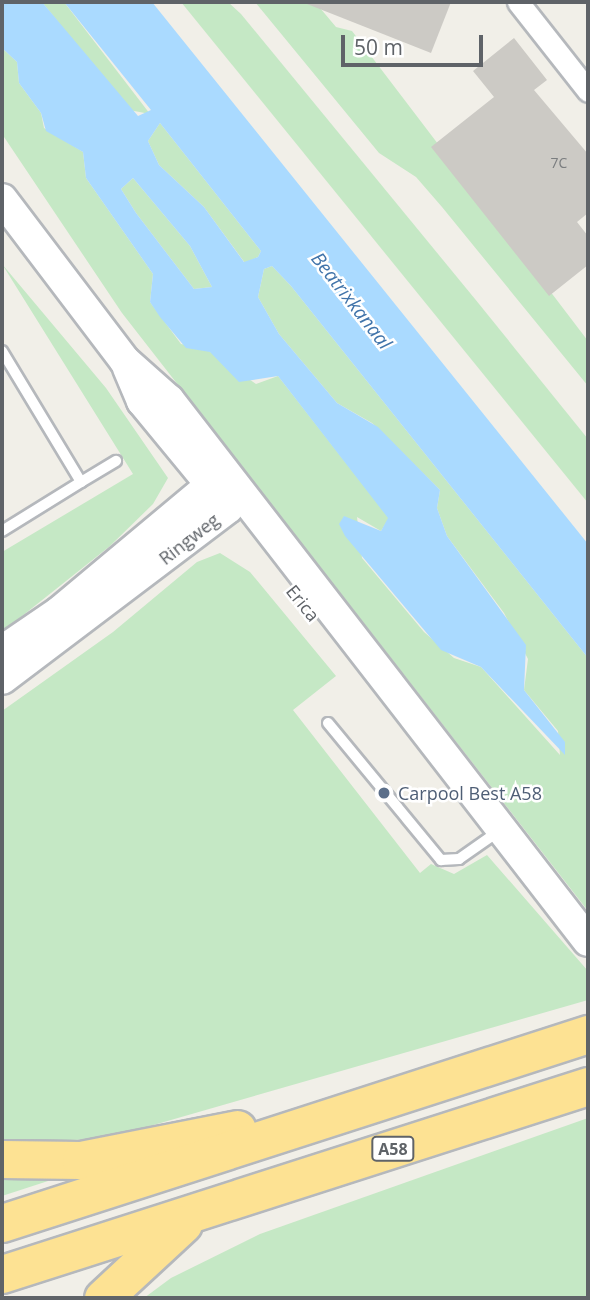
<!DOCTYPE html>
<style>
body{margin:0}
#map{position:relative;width:590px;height:1300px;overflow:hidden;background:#f1efe8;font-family:"Open Sans",sans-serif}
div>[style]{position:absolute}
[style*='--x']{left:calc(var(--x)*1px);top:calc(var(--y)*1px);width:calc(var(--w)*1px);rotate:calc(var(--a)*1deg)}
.green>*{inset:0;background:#c5e8c5}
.water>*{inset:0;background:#aadaff}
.building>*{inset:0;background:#cccac5}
.roads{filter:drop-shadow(2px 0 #b5b8bc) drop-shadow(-2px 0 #b5b8bc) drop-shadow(0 2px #b5b8bc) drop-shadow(0 -2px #b5b8bc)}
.lane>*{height:10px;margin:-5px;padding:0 5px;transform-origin:5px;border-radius:5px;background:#fff}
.street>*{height:21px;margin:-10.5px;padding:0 10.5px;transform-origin:10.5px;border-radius:10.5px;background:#fff}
.secondary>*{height:30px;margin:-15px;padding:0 15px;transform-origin:15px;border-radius:15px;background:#fff}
.highway>*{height:37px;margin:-18.5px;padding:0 18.5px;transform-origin:18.5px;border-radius:18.5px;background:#fde293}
.dots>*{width:19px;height:19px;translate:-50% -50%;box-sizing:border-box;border:4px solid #fff;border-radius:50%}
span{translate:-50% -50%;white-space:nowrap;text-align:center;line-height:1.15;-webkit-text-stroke:5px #fff;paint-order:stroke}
.number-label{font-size:14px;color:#7a7d7f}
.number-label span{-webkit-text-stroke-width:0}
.shield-label span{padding:2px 5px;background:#fff;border:2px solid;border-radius:5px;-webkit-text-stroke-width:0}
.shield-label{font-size:16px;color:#5f6368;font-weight:700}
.street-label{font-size:18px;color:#5f6368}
.service-label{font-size:18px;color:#4e5e75}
.left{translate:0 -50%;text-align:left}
.water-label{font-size:19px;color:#4174aa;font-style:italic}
.frame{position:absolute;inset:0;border:4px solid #5f6368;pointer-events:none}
.scale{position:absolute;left:341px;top:35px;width:142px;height:32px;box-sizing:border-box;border:4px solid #5f6368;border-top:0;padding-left:9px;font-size:21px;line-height:24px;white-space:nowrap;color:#5f6368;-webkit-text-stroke:5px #fff;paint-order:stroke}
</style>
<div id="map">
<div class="green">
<div style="clip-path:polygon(42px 2px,64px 2px,150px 114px,129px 110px)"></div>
<div style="clip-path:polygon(181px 2px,228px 2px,241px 14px,475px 299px,588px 439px,588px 503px)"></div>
<div style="clip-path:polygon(255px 2px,315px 2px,336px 27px,352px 31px,588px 341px,588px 386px,442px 207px,416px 177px,379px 153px)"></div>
<div style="clip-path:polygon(2px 48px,17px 62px,19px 83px,41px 113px,44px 128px,83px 152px,86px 178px,153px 274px,150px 302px,181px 344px,206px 349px,256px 384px,278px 376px,389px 518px,381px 531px,357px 517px,362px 558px,424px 632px,454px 658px,481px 667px,560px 755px,558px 731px,524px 690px,528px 659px,504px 613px,447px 536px,437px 508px,440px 490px,372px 423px,337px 403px,279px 334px,258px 297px,264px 269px,272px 266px,291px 286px,588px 658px,588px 911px,122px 313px,2px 134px)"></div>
<div style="clip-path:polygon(160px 123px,261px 251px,258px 257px,245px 263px,204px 207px,159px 165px,148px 141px)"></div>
<div style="clip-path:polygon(133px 178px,190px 246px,212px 287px,194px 289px,136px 213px,121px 189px)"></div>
<div style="clip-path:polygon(2px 264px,106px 388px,168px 478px,153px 504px,110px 546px,2px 632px,2px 552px,133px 474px)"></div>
<div style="clip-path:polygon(220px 553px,250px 572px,336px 676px,293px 710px,420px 873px,431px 864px,454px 874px,487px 855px,588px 971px,588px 1000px,105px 1139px,2px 1142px,2px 711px,113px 632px,197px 562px)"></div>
<div style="clip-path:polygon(588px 1118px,588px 1298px,144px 1298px,171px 1278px,260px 1234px)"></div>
<div style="clip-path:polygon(2px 1165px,88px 1168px,2px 1196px)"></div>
</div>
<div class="water">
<div style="clip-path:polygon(evenodd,2px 2px,42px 2px,138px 116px,151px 110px,64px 2px,152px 2px,588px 544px,588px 658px,291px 286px,272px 266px,264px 269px,258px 297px,279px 334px,337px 403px,378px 427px,440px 490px,437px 508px,447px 536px,526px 645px,524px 690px,565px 742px,565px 755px,481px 667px,441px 650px,345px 536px,339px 524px,344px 516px,381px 531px,388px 518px,278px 376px,239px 382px,210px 352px,186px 348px,160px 317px,150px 302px,153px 274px,86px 178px,83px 152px,46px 131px,41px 113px,19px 83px,17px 62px,2px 48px,2px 2px,160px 123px,261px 251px,258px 257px,244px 262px,204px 207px,159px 165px,148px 141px,160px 123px,2px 2px,133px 178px,190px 246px,212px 287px,194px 289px,136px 213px,121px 189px,133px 178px)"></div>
</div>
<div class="building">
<div style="clip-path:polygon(302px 2px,451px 2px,431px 53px)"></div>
<div style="clip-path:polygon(514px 38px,547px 80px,534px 90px,588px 154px,588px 213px,577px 222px,588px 236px,588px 265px,549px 296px,431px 147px,494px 97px,473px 71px)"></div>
</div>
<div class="roads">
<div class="lane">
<div style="--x:2;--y:351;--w:153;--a:58.9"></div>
<div style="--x:81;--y:482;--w:93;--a:148.2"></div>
<div style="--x:81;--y:482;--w:41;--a:-31"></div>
<div style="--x:328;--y:723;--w:178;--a:50.5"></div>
<div style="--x:441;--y:860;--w:18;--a:-3"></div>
<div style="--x:459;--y:859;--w:49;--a:-35"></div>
</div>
<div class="street">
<div style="--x:518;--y:2;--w:113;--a:51.8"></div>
</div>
<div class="secondary">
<div style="--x:2;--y:199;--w:203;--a:52.8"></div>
<div style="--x:125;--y:361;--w:59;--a:41.6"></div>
<div style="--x:169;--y:400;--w:684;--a:52.24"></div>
<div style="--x:128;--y:368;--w:36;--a:67"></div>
<div style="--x:142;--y:401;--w:110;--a:50.5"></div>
<div style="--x:2;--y:651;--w:69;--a:-34.4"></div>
<div style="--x:59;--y:612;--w:198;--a:-39.9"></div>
<div style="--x:211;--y:485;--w:19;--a:0"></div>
<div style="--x:2;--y:679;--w:283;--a:-37.1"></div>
<div style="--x:228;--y:508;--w:22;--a:-82"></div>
</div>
<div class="highway">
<div style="--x:2;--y:1159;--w:79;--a:0.7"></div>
<div style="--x:81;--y:1160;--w:159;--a:-11.2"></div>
<div style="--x:2;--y:1223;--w:616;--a:-17.88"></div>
<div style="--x:2;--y:1274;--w:615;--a:-17.79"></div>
<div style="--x:103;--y:1298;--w:109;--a:-42.8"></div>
</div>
</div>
<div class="dots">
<div style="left:384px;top:793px;background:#5c6f8a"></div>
</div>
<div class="number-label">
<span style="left:559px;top:163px">7C</span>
</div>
<div class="shield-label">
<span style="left:393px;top:1149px">A58</span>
</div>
<div class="street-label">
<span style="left:189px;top:539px;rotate:-38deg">Ringweg</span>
<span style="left:303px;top:603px;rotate:51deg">Erica</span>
</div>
<div class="service-label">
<span class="left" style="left:398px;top:793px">Carpool Best A58</span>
</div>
<div class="water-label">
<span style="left:351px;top:301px;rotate:52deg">Beatrixkanaal</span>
</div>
<div class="frame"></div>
<div class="scale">50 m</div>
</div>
